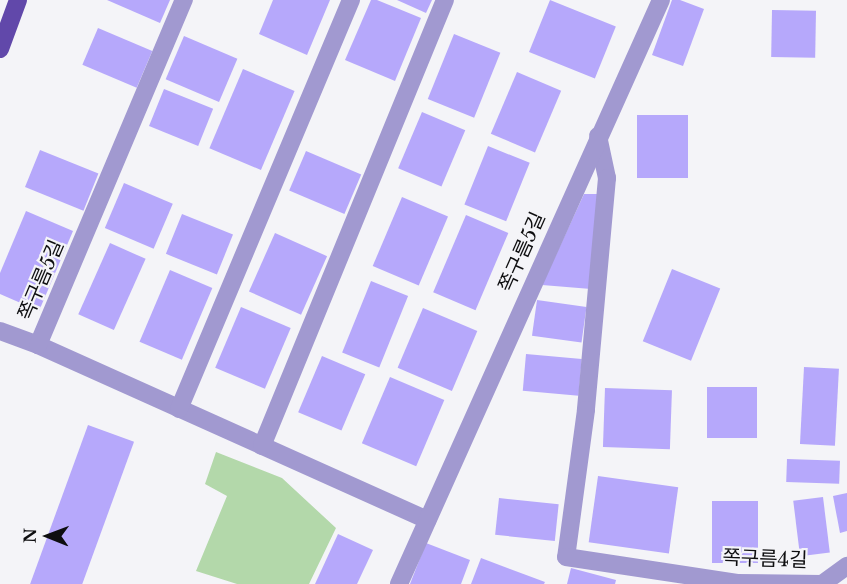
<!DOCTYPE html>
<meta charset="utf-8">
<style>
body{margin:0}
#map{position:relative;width:847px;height:584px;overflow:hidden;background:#f4f4f8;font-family:"Libre Baskerville","Noto Sans KR",serif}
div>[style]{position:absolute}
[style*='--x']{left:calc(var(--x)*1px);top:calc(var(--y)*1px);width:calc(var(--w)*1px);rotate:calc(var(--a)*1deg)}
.green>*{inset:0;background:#b3d8aa}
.building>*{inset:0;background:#b6a8fb;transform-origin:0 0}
.street>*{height:18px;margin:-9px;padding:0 9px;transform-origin:9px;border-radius:9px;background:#a199d0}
.primary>*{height:18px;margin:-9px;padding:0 9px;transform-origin:9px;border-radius:9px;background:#6148aa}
span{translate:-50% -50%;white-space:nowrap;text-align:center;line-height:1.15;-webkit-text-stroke:4.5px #f4f4f8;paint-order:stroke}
.street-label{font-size:20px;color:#0e0e10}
.north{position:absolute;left:18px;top:506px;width:60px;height:60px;-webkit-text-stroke:4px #f4f4f8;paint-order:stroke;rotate:271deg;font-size:16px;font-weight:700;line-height:24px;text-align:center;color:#0e0e10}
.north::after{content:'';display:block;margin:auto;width:21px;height:27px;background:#0e0e10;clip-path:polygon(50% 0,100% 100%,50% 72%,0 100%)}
</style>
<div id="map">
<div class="green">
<div style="clip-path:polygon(216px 452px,282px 478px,336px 528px,309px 584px,237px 584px,196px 571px,227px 496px,205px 484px)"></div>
</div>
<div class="building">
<div style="clip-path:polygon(107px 0,170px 0,160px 23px)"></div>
<div style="clip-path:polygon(273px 0,330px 0,307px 55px,259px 34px)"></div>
<div style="clip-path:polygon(371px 0,377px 0,421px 18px,395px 81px,345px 60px)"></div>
<div style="clip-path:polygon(397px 0,432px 0,426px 13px)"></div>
<div style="left:550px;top:0;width:71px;height:56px;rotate:22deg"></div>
<div style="clip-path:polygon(672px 0,680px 0,704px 9px,683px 66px,652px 55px)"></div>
<div style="left:772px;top:10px;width:44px;height:47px;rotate:1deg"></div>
<div style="left:98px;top:28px;width:59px;height:40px;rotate:23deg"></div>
<div style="left:454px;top:34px;width:50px;height:70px;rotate:22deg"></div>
<div style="left:184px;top:36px;width:58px;height:47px;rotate:23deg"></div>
<div style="left:243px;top:69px;width:56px;height:86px;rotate:23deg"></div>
<div style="left:517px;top:72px;width:48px;height:67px;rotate:23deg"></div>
<div style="left:164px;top:89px;width:53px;height:40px;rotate:22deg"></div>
<div style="left:422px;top:112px;width:47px;height:61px;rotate:23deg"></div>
<div style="left:637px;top:115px;width:51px;height:63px"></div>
<div style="left:488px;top:146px;width:45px;height:63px;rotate:22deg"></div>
<div style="left:40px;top:150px;width:63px;height:40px;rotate:22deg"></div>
<div style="left:306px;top:151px;width:60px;height:43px;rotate:23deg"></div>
<div style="left:124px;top:183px;width:53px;height:49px;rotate:23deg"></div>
<div style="clip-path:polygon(584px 194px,599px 194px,591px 289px,542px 285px)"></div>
<div style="left:402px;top:197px;width:50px;height:75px;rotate:23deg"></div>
<div style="clip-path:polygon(26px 211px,73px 231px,39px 311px,0 294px,0 273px)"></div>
<div style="left:182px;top:214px;width:55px;height:43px;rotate:22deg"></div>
<div style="left:466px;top:215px;width:46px;height:84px;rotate:23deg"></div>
<div style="left:275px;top:233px;width:57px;height:64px;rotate:24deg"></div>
<div style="left:110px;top:243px;width:39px;height:78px;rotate:24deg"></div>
<div style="left:672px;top:269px;width:52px;height:78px;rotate:22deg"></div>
<div style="left:170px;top:270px;width:46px;height:78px;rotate:23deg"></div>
<div style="left:371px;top:281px;width:40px;height:77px;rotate:22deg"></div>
<div style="left:537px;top:300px;width:50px;height:36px;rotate:8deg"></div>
<div style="left:241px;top:307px;width:54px;height:66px;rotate:23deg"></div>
<div style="left:423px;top:308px;width:59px;height:65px;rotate:23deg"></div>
<div style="left:526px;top:354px;width:56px;height:37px;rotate:5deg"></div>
<div style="left:322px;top:356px;width:47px;height:61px;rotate:23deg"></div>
<div style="left:804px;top:367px;width:35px;height:77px;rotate:3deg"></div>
<div style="left:390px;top:377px;width:59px;height:72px;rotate:23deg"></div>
<div style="left:707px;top:387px;width:50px;height:51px"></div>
<div style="left:605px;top:388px;width:67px;height:59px;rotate:2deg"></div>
<div style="left:88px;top:425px;width:49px;height:170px;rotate:20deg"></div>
<div style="left:787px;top:459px;width:53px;height:23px;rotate:2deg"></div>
<div style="left:598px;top:476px;width:81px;height:67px;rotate:8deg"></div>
<div style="clip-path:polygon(847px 493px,847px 531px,840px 533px,833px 496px)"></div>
<div style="left:823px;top:497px;width:56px;height:30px;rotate:83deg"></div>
<div style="left:499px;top:498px;width:60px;height:37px;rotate:6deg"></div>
<div style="left:712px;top:501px;width:46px;height:62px"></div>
<div style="clip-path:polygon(338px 534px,373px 550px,357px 584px,315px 584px)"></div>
<div style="clip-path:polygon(426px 543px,470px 560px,461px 584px,410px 584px)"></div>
<div style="clip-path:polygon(481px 558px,545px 582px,544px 584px,471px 584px)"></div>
<div style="clip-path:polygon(571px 568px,616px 580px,615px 584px,567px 584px)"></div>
</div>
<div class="street">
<div style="--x:598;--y:136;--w:43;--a:77.9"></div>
<div style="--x:607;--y:178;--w:233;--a:95.2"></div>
<div style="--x:586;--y:410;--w:148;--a:97.7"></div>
<div style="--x:566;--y:557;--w:173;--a:8.6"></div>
<div style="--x:737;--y:583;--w:85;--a:0.7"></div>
<div style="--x:822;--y:584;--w:31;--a:-36"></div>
<div style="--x:0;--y:331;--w:40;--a:20.2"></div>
<div style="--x:38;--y:345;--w:427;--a:24.2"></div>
<div style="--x:38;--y:345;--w:375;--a:-67.1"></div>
<div style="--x:179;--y:409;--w:444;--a:-67.2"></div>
<div style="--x:262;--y:446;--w:482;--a:-67.7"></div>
<div style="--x:399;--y:584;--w:640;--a:-65.84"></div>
</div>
<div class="primary">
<div style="--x:0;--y:49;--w:52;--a:-69.8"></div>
</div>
<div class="street-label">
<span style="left:522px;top:252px;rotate:-66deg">쪽구름5길</span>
<span style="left:41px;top:280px;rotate:-67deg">쪽구름5길</span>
<span style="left:765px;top:559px;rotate:2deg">쪽구름4길</span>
</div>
<div class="north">N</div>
</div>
